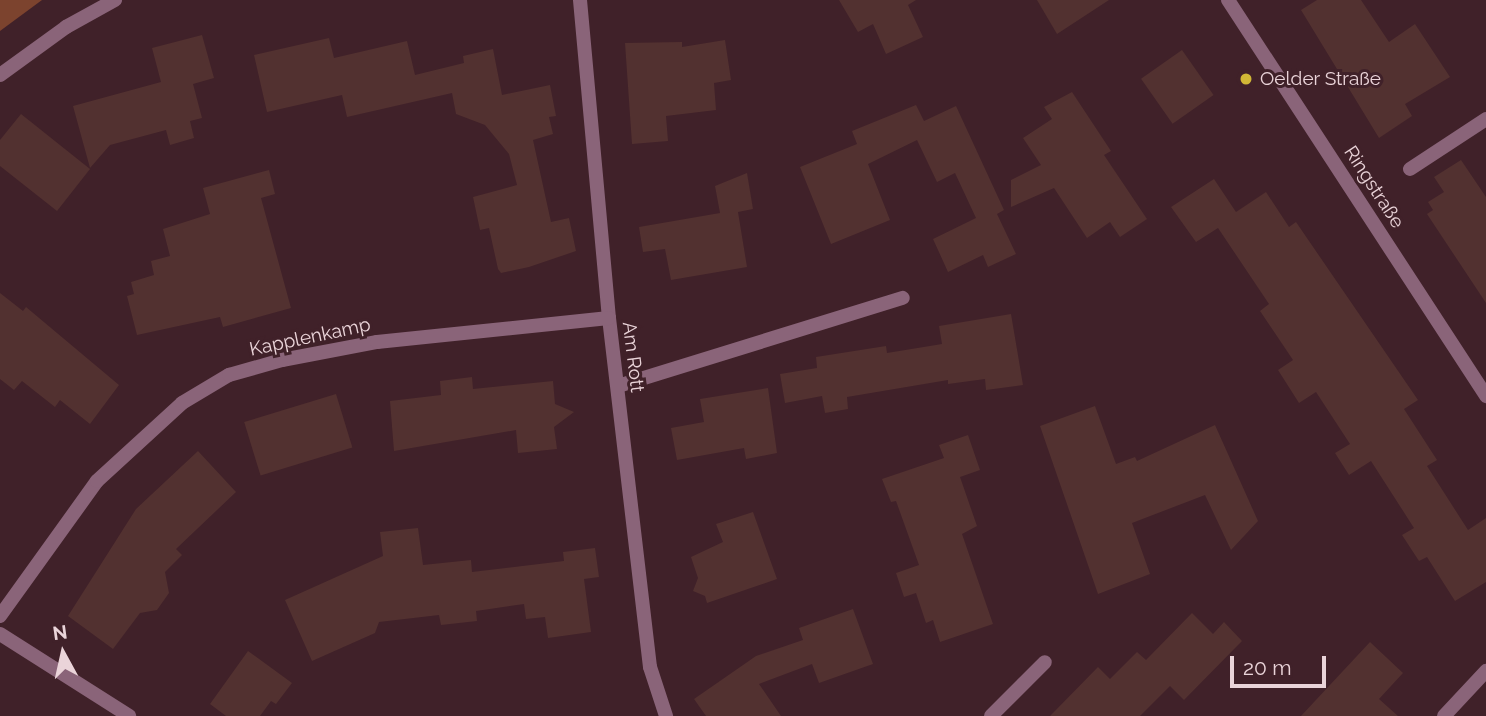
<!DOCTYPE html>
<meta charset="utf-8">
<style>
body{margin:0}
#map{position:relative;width:1486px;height:716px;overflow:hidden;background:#402129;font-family:Raleway,sans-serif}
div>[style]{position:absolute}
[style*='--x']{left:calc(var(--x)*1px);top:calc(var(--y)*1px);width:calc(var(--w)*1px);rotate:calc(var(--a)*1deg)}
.green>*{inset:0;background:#7c432e}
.building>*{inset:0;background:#523130;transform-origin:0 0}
.service>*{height:14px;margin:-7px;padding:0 7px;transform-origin:7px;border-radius:7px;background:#8a6479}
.minor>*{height:14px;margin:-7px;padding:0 7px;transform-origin:7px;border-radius:7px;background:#8a6479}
.tertiary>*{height:14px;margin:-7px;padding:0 7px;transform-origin:7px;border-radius:7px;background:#8a6479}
.dots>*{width:19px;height:19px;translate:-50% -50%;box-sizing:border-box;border:4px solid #402129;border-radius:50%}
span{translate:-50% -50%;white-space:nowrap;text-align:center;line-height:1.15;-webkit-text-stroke:6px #402129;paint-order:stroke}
.poi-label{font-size:19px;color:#ead4d9}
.left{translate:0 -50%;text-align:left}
.street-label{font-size:19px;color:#ead4d9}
.north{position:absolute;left:28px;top:618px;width:70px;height:70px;-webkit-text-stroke:5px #402129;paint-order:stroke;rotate:352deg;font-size:19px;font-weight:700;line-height:28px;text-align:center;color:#ead4d9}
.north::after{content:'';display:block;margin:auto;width:24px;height:32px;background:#ead4d9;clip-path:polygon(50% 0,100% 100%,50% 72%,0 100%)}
.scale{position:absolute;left:1230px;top:656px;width:96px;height:32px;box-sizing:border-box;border:4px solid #ead4d9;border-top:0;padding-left:9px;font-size:21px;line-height:24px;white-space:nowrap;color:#ead4d9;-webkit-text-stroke:5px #402129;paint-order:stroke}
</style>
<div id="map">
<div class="green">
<div style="clip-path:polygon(0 0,42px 0,0 31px)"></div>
</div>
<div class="building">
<div style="clip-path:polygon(839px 0,916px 0,908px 5px,923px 37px,886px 54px,873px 24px,858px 32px)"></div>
<div style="clip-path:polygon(1037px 0,1109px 0,1057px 34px)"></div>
<div style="clip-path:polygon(1317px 0,1361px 0,1389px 42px,1415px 24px,1450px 77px,1405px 104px,1412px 116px,1379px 138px,1301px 10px)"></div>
<div style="clip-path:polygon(202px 35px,214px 78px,193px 84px,202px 118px,190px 121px,194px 138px,170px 145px,166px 130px,110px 145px,90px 168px,73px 106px,161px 82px,152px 48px)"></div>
<div style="clip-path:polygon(329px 38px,334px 58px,407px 41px,415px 75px,464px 63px,463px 56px,493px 49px,502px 95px,550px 85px,556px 116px,549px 117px,553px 134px,533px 140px,551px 222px,569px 218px,576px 251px,529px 267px,501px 273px,498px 269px,489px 228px,480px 230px,473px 197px,517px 185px,509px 154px,485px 125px,456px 114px,452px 93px,347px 117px,342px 95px,267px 112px,254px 55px)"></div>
<div style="clip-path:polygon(725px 40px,731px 80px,714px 83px,716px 110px,666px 116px,668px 141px,632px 144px,625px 43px,682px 42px,682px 47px)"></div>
<div style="left:1182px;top:50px;width:55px;height:50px;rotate:55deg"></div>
<div style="clip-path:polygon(1072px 92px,1111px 151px,1104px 155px,1147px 219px,1120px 237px,1110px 222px,1087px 238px,1054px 188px,1011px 207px,1011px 180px,1041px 165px,1023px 138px,1052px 119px,1044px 107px)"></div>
<div style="clip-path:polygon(916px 105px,924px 121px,956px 106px,1004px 210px,997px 214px,1016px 254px,988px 267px,983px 255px,948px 272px,933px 239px,976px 218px,955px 173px,937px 182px,917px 140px,868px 164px,890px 220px,831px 244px,800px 167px,857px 144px,852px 131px)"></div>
<div style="clip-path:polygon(21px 114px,90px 169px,57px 211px,0 166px,0 140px)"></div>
<div style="clip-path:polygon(1461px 160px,1486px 197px,1486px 303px,1427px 214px,1433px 210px,1428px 202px,1444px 192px,1434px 177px)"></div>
<div style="clip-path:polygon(269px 170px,275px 194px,261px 198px,291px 308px,223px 327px,220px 317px,137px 335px,127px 296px,134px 294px,131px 282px,154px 275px,151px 261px,170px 256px,163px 229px,210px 214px,203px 188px)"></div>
<div style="clip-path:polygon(747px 173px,753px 209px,738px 212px,747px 267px,671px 280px,665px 249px,643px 252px,639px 227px,720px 213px,715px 186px)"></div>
<div style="clip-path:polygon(1214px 179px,1236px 212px,1266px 192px,1289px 227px,1296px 222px,1418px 400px,1404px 409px,1437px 460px,1427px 466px,1468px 530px,1486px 518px,1486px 582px,1455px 601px,1427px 557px,1419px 561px,1402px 535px,1414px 528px,1371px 461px,1349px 475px,1335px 453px,1350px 444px,1316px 392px,1299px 403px,1278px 370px,1293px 360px,1260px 311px,1269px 304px,1218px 228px,1196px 242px,1171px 207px)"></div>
<div style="clip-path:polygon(0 293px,23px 311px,26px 307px,119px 385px,90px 424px,60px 400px,55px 407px,22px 381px,14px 390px,0 379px)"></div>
<div style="clip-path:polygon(1011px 314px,1023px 385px,986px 390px,985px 379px,948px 384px,948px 380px,847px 397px,848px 409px,825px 413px,822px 396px,785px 403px,780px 374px,817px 368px,816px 357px,886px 346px,887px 353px,942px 344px,939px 326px)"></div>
<div style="clip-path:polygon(472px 377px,473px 389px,553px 381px,555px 404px,574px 412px,554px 427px,557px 449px,518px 453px,516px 430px,394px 451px,390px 401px,441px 395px,440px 381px)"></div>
<div style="clip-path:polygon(768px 388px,777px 453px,746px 459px,744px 448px,677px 460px,671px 428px,704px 422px,700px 399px)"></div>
<div style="left:336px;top:394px;width:56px;height:96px;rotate:73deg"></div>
<div style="clip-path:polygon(1095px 406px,1116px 464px,1135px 457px,1137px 461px,1215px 425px,1258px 521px,1231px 550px,1205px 495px,1132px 523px,1150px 574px,1098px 594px,1040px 426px)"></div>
<div style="clip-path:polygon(968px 435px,980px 470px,960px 477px,977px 526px,962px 534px,993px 624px,940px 642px,933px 620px,926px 623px,916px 593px,904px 597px,896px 573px,919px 565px,896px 501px,891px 502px,882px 479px,944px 458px,939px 445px)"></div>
<div style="clip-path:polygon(198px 451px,236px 492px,176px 549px,182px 555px,165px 572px,169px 593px,157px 610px,140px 613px,113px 649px,68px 616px,136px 509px)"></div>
<div style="clip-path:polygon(753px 512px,777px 579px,707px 603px,705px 596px,693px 591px,698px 578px,691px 557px,723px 542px,716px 524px)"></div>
<div style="clip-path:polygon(418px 528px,423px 565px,471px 560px,472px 572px,564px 561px,563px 552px,595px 548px,599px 577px,584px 579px,591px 632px,548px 638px,545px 617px,526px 619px,524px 604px,476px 611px,477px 621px,441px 625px,439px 615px,379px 622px,375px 633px,312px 661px,285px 600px,383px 556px,380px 532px)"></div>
<div style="clip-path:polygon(853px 609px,873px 664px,819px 683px,812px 664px,759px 684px,781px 716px,706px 716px,694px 699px,756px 656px,803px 640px,799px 628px)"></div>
<div style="clip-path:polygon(1192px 613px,1213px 634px,1224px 622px,1242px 641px,1184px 700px,1170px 686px,1140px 716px,1050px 716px,1098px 667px,1110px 679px,1137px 652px,1146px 660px)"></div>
<div style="clip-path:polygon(1370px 642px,1403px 673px,1379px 699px,1398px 716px,1301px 716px)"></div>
<div style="clip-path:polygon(248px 651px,292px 683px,276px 704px,271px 701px,260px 716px,226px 716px,210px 704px)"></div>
</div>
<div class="service">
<div style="--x:618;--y:386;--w:298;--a:-17.2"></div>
</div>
<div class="minor">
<div style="--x:580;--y:0;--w:319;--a:84.8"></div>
<div style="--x:609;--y:318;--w:351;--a:83.3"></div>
<div style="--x:650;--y:667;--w:52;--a:71.9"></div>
<div style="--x:1228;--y:0;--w:473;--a:56.9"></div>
<div style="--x:1410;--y:169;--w:91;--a:-33.3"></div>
<div style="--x:0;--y:616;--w:166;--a:-54.3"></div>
<div style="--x:97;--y:481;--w:115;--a:-42.5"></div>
<div style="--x:182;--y:403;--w:55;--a:-30.8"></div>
<div style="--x:229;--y:375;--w:55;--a:-15.8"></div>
<div style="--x:282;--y:360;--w:97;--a:-10.7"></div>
<div style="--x:377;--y:342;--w:233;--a:-5.9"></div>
<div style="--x:0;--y:634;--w:153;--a:32.4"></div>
<div style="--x:991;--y:716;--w:76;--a:-45"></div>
<div style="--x:1444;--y:716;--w:62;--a:-47"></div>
</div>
<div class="tertiary">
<div style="--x:0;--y:75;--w:82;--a:-36"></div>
<div style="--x:66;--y:27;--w:56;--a:-28.9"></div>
</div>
<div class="dots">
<div style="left:1246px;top:79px;background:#d1b736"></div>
</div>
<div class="poi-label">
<span class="left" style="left:1260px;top:79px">Oelder Straße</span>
</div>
<div class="street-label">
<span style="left:1374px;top:187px;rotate:57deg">Ringstraße</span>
<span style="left:310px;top:337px;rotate:-12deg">Kapplenkamp</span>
<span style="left:633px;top:357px;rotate:83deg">Am Rott</span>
</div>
<div class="north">N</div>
<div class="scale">20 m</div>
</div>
